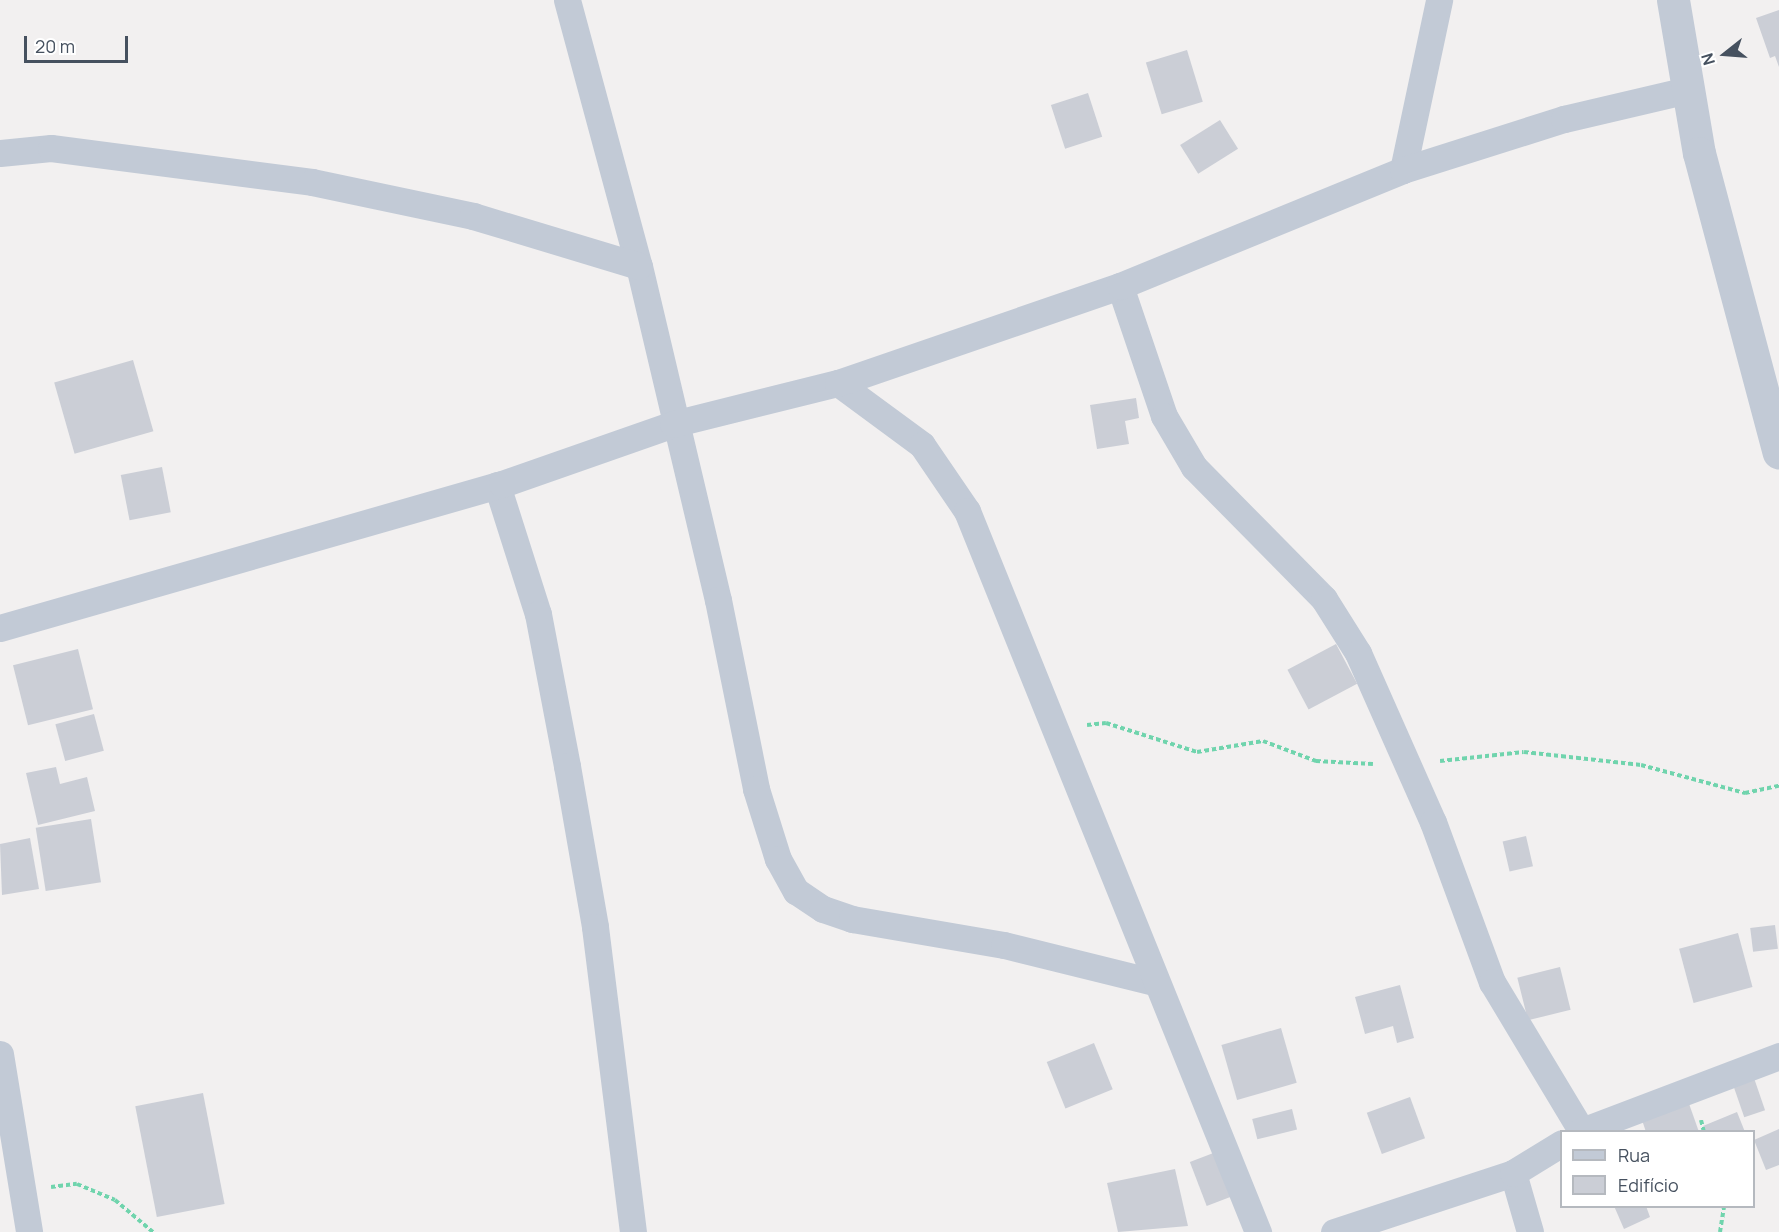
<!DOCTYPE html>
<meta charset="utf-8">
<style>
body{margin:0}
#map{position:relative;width:1779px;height:1232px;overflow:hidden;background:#f2f0f0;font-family:Manrope,sans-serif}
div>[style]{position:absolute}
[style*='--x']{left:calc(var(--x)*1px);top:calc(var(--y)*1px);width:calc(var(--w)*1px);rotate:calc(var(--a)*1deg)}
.building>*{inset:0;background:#cbced6;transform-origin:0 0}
.path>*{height:4px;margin-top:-2px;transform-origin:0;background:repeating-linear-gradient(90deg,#70d4ad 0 4.5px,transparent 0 7.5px)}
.minor>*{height:27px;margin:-13.5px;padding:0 13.5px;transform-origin:13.5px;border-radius:13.5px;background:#c2cad6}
.tertiary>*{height:33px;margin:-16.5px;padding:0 16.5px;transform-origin:16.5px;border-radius:16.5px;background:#c2cad6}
span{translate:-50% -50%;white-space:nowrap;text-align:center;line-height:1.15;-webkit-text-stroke:4.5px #fff;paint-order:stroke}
.legend{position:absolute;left:1560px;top:1130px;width:195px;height:78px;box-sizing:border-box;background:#fff;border:2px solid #b5b9bf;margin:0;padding:8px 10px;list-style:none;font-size:18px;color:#46515f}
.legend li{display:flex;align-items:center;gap:12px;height:30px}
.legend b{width:30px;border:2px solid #b5b9bf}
.north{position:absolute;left:1695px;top:24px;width:60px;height:60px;-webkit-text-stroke:4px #fff;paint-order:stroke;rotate:253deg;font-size:16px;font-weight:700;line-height:24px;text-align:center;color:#46515f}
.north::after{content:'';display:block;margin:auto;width:21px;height:27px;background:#46515f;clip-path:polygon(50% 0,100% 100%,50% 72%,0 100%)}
.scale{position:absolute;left:24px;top:36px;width:104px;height:27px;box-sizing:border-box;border:3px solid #46515f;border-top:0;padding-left:8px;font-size:18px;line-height:21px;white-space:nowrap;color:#46515f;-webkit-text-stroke:4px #fff;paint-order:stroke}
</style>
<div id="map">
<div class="building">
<div style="clip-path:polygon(1779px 10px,1779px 67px,1775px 56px,1770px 58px,1756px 18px)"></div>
<div style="left:1187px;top:50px;width:54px;height:43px;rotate:73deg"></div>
<div style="left:1088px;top:93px;width:46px;height:39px;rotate:72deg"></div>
<div style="left:1220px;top:120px;width:34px;height:47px;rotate:58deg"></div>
<div style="left:133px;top:360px;width:74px;height:82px;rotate:74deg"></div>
<div style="clip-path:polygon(1136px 398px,1139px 418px,1125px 421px,1129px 444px,1097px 449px,1090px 405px)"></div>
<div style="left:162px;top:467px;width:46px;height:42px;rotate:79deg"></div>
<div style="left:1336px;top:644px;width:45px;height:55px;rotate:62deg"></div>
<div style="left:78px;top:649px;width:62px;height:67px;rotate:76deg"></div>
<div style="left:94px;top:714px;width:38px;height:40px;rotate:75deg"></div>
<div style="clip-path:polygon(56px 767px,60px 784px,87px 777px,95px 811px,38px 825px,26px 773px)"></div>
<div style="left:91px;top:819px;width:64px;height:56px;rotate:81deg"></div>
<div style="left:1526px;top:836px;width:31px;height:24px;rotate:77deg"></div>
<div style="clip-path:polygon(30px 838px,39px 889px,2px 895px,0 844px)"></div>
<div style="left:1775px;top:925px;width:24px;height:25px;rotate:83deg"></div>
<div style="left:1738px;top:933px;width:56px;height:61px;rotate:75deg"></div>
<div style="left:1560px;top:967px;width:44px;height:44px;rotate:76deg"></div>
<div style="clip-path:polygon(1400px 985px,1414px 1038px,1397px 1043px,1393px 1026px,1365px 1034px,1355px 997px)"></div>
<div style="left:1281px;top:1028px;width:57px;height:62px;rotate:74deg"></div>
<div style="left:1094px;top:1043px;width:50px;height:51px;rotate:68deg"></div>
<div style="left:1754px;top:1078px;width:34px;height:22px;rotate:71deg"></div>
<div style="left:203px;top:1093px;width:113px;height:69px;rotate:79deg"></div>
<div style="left:1410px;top:1097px;width:44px;height:46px;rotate:70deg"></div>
<div style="clip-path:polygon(1687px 1098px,1699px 1132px,1646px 1132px,1640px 1114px)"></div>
<div style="left:1292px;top:1109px;width:21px;height:41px;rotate:76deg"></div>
<div style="clip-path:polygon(1737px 1112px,1745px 1132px,1706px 1132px,1703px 1126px)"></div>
<div style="clip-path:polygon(1779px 1129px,1779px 1165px,1766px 1170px,1754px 1140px)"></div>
<div style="left:1216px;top:1152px;width:47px;height:28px;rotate:69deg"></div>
<div style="clip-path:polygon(1175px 1169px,1188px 1226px,1118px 1232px,1107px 1183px)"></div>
<div style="clip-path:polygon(1614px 1206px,1646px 1206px,1650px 1217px,1624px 1229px)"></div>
</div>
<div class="path">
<div style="--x:1087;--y:725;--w:19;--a:-6"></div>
<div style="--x:1106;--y:723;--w:96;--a:17.7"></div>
<div style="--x:1197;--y:752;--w:67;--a:-9.5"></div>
<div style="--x:1263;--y:741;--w:57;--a:20.7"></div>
<div style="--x:1316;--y:761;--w:57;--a:3"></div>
<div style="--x:1440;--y:761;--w:84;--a:-6.1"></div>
<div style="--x:1524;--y:752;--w:118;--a:6.3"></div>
<div style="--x:1641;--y:765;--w:108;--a:15.1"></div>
<div style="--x:1745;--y:793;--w:35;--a:-12"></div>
<div style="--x:1701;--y:1120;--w:12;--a:76"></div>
<div style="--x:51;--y:1187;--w:26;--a:-7"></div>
<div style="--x:77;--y:1184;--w:41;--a:22.8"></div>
<div style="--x:115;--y:1200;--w:50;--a:40.1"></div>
<div style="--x:1720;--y:1232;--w:26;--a:-81"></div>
</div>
<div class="minor">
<div style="--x:567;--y:0;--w:276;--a:74.9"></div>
<div style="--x:639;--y:266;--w:343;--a:76.7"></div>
<div style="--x:718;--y:600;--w:193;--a:78.6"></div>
<div style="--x:756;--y:789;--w:73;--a:72.6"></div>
<div style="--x:778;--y:859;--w:37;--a:61"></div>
<div style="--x:796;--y:891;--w:32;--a:34"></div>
<div style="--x:823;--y:909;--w:31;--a:19"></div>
<div style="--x:852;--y:919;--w:154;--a:9.7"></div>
<div style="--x:1004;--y:945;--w:154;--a:13.9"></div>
<div style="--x:0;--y:153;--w:51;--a:-5.6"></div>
<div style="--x:51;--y:148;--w:263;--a:7.4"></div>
<div style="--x:312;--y:182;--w:165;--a:11.9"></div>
<div style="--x:473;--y:216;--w:173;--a:16.8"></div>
<div style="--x:1403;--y:170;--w:174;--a:-78"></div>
<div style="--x:1120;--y:286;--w:137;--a:71.3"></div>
<div style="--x:1164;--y:416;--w:59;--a:59.5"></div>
<div style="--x:1194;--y:467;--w:185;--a:45.4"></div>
<div style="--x:1324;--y:599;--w:64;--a:57.8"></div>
<div style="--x:1358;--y:653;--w:185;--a:66.1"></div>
<div style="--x:1433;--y:822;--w:171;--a:69.8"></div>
<div style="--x:1492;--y:982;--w:173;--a:59"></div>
<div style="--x:838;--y:383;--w:104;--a:36.4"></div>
<div style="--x:922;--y:445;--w:80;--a:55.7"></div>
<div style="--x:967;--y:511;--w:778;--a:68.02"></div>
<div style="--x:497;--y:485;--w:135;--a:72.4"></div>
<div style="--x:538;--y:614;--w:155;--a:79.2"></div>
<div style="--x:567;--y:766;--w:163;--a:80.1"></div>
<div style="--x:595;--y:927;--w:307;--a:82.9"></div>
<div style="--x:0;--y:628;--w:522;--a:-16.01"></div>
<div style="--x:502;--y:484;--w:181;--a:-19.3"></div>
<div style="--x:673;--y:424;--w:170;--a:-14"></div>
<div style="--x:838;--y:383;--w:298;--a:-19"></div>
<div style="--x:1120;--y:286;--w:306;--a:-22.3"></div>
<div style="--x:1403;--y:170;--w:169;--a:-17.6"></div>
<div style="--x:1564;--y:119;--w:127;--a:-13.2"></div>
<div style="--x:0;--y:1054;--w:180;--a:80.7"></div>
<div style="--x:1579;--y:1132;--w:214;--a:-20.8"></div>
<div style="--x:1513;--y:1173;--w:61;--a:73.9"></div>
<div style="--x:1334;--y:1232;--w:188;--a:-18.2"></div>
<div style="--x:1513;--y:1173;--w:57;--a:-31.5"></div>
</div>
<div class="tertiary">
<div style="--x:1673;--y:0;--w:155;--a:80.4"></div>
<div style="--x:1699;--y:153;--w:310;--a:75.1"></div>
</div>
<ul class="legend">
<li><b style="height:8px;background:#c2cad6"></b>Rua</li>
<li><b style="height:16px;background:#cbced6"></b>Edifício</li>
</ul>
<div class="north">N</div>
<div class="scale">20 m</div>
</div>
